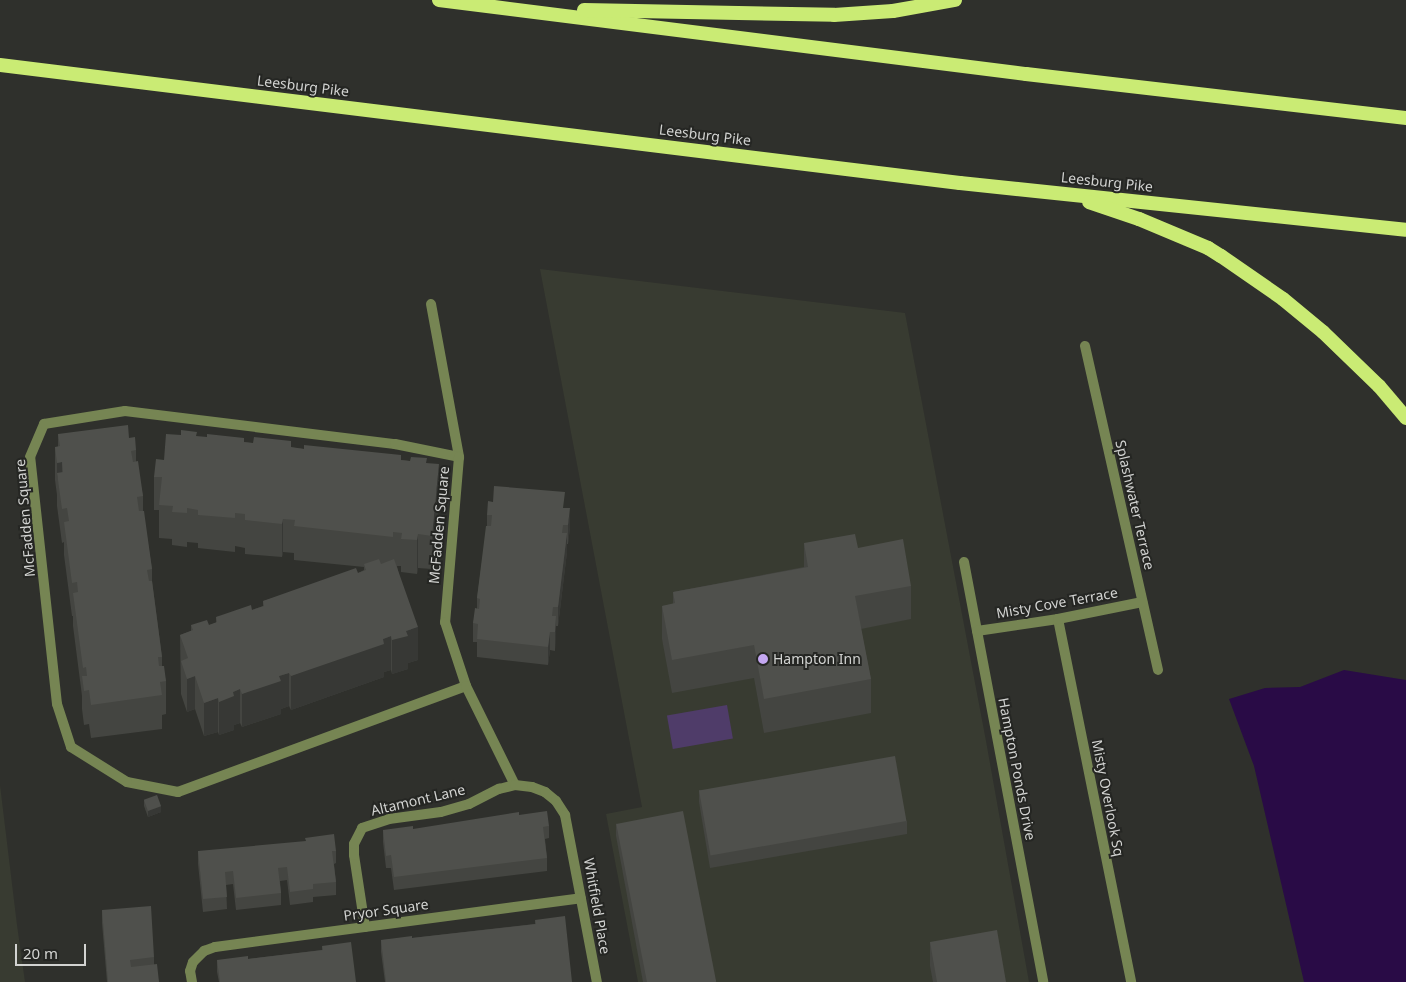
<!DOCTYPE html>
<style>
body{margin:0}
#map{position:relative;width:1406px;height:982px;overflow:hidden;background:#2f302c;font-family:"Noto Sans",sans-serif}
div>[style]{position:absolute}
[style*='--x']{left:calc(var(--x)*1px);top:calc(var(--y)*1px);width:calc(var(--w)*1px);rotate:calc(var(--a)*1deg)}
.built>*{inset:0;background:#383b31}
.green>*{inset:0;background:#4f3c69;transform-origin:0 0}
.water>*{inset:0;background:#290b46}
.service>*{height:10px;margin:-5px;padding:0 5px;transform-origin:5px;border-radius:5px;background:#768553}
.minor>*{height:10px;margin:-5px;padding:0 5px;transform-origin:5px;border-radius:5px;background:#768553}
.trunk>*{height:14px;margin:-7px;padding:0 7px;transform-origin:7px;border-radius:7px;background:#caeb74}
.wall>*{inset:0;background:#444541}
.shaded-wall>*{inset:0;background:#373835}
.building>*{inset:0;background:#4f504c;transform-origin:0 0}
.dots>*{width:14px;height:14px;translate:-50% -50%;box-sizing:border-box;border:2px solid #252623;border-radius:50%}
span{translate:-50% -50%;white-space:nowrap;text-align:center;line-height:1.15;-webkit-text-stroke:4px #252623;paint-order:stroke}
.street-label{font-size:14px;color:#d2d3d1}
.poi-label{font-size:14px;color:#d2d3d1}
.left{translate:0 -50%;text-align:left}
.scale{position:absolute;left:15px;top:944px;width:71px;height:22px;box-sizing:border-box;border:2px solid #d2d3d1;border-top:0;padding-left:6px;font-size:15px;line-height:18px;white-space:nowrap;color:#d2d3d1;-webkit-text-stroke:4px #252623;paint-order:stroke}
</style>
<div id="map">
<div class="built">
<div style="clip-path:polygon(540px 269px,905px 313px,986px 741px,1029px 982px,638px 982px,606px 814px,642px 807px)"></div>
<div style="clip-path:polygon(0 785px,17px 925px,25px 982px,0 982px)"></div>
</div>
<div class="green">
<div style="left:727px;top:705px;width:34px;height:61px;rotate:80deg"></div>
</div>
<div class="water">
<div style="clip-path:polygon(1344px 670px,1406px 680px,1406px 982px,1304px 982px,1254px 766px,1229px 699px,1265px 688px,1300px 687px)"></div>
</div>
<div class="service">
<div style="--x:431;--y:304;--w:156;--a:79.6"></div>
</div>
<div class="minor">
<div style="--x:1085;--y:346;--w:332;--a:77.3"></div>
<div style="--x:964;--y:562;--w:427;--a:79.3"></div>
<div style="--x:1058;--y:619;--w:370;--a:78.6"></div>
<div style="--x:977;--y:631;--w:82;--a:-8.4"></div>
<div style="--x:1058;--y:619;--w:86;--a:-11.4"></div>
<div style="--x:466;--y:686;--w:307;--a:159.8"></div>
<div style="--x:178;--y:792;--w:52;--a:-168.9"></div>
<div style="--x:127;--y:782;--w:66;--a:-148"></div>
<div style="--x:71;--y:747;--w:45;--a:-108"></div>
<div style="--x:57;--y:704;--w:248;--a:-96.2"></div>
<div style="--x:30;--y:457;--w:36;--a:-67"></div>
<div style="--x:44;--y:424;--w:82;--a:-9.1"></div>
<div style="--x:125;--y:411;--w:272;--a:7"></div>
<div style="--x:395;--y:444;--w:65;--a:11.5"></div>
<div style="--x:459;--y:457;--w:166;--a:94.8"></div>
<div style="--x:445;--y:622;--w:67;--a:71.8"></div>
<div style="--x:466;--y:686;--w:110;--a:63.7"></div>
<div style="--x:365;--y:927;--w:73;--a:-98.7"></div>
<div style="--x:354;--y:855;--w:11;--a:-90"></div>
<div style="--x:354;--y:844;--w:18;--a:-63"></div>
<div style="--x:362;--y:828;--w:28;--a:-18"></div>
<div style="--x:389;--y:819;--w:52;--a:-7.7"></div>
<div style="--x:441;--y:812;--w:29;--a:-16"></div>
<div style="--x:469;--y:804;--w:34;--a:-27"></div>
<div style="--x:499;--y:789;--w:16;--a:-14"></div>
<div style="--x:515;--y:785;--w:17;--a:7"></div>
<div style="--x:532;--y:787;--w:14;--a:21"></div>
<div style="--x:545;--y:792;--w:14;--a:39"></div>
<div style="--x:556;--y:801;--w:17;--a:57"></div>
<div style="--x:565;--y:815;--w:170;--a:79.2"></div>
<div style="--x:192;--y:982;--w:11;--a:-100"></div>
<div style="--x:190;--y:971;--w:9;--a:-72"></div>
<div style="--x:193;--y:962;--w:16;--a:-45"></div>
<div style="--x:204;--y:951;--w:12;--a:-20"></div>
<div style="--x:215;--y:947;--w:369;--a:-7.6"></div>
</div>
<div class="trunk">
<div style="--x:439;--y:0;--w:592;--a:7.19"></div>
<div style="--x:1026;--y:74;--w:383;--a:6.6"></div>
<div style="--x:584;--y:10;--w:250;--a:1.1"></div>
<div style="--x:834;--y:15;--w:59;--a:-3.9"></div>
<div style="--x:893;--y:11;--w:63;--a:-10.1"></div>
<div style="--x:0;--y:65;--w:967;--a:7.01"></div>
<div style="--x:960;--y:183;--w:448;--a:6"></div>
<div style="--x:1089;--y:202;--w:53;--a:18.8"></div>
<div style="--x:1139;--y:219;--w:75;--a:22.8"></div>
<div style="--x:1208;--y:248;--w:15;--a:32"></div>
<div style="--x:1221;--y:256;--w:75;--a:34.7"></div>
<div style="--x:1283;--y:299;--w:52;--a:39.5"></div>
<div style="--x:1323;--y:332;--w:78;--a:44"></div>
<div style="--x:1379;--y:386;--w:42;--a:49.8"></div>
</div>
<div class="wall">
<div style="clip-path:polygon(58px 434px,129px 438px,136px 450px,136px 461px,143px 496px,143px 511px,152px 569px,152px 581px,162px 657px,162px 666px,166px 681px,166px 714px,162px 715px,162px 729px,91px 738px,89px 724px,84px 725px,82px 709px,82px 696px,73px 626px,73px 616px,72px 616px,64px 555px,64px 542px,62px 543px,57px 506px,57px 495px,55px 480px,55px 447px,58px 447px)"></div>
<div style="clip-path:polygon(181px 435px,427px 463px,439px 498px,432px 569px,418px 568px,417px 574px,401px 572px,401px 566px,397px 566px,418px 660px,408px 663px,408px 669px,392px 674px,391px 670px,384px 672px,384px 677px,291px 710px,289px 706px,281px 709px,281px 714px,242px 727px,240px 723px,234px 725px,234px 730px,219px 735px,218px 732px,204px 736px,195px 709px,187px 712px,181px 694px,180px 635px,191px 631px,191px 625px,209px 625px,216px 623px,216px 617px,252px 610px,263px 606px,263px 601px,358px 573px,364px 570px,364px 567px,294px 560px,294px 553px,283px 552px,282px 557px,245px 554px,245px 548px,235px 546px,235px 552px,198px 548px,198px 543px,187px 542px,187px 547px,172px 545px,172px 539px,159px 538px,159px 510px,154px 510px,154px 477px,164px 460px)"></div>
<div style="clip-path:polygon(565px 508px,570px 527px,568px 544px,567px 544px,567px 552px,558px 626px,556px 626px,555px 651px,550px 650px,548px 665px,477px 657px,477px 642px,473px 642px,473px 623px,477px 609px,477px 598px,487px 526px,487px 515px)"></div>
<div style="clip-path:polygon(804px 543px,858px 548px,911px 586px,911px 619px,861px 629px,871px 679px,871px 713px,764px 733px,754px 678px,672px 693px,662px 639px,662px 606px,673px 604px,673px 592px,804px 567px)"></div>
<div style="clip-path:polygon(699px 790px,907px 821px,907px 834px,710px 868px,699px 802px)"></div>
<div style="clip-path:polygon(144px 800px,161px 812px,148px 817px,144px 806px)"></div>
<div style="clip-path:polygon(616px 823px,715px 982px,643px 982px,616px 836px)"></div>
<div style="clip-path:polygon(549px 826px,549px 838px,545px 839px,547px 858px,547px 871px,394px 890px,391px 868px,386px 868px,383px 842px,383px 830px)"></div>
<div style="clip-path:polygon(198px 851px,336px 851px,336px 863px,334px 864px,336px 882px,336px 895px,313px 897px,313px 902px,290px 905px,287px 880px,280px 881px,281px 893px,281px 905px,236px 910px,233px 884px,226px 885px,227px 909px,203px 912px,198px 864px)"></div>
<div style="clip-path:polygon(102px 910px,154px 957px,154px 964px,159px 982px,107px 982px,102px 923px)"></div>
<div style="clip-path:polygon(535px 920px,572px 982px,385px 982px,381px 952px,381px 940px,412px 938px,535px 924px)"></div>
<div style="clip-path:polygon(930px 942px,1006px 982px,933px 982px,930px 966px)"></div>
<div style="clip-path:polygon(322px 946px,356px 982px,219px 982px,217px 972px,217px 960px,248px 959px,322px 950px)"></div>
</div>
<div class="shaded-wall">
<div style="clip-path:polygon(62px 462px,62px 495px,57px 474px,57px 463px)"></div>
<div style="clip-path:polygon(439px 464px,439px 498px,432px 569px,432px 536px)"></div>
<div style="clip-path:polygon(570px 508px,570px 527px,568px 544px,568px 525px)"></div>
<div style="clip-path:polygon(283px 519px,283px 552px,282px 557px,282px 524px)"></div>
<div style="clip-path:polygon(567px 533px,567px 552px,558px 626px,558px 607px)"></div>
<div style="clip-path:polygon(418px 534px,418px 568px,417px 574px,417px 540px)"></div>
<div style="clip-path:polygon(556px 616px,556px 635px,555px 651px,555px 632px)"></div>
<div style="clip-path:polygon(418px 627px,418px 660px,408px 663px,408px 669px,392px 674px,392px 640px,406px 631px)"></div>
<div style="clip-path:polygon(550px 632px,550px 650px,548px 665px,548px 647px)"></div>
<div style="clip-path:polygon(391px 636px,391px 670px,384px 672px,384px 677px,291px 710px,291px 676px)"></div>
<div style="clip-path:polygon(289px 673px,289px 706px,281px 709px,281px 714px,242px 727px,242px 694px,279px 676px)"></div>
<div style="clip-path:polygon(195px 676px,195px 709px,187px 712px,187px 679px)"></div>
<div style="clip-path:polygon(240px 689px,240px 723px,234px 725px,234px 730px,219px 735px,219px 702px,233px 692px)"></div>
<div style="clip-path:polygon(218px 698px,218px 732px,204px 736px,204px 703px)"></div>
<div style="clip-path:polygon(161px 806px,161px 812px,148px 817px,148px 810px)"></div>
</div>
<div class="building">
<div style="clip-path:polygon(128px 425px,129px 438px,135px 437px,136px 450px,131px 451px,133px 462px,138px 461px,143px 496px,137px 497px,139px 511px,144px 511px,152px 569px,147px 570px,149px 581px,152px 581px,162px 657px,158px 657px,159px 666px,164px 666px,166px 681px,160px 682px,162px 695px,91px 705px,89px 690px,84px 691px,82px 676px,87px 676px,86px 667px,83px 668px,73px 593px,78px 592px,77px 582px,72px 583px,64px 522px,69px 521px,67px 508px,62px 509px,57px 473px,63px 472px,62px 462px,57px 463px,55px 447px,60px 446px,58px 434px)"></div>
<div style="clip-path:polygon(181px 430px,197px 432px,196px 436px,207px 437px,207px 434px,244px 438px,244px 442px,253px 443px,254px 437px,291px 441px,291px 447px,304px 449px,304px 445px,401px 455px,401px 460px,410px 461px,411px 457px,427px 458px,426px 463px,439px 464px,432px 536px,418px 534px,417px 540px,401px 539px,402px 533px,393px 532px,393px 537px,294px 526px,295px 520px,283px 519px,282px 524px,245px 520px,245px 514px,235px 513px,235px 518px,198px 515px,198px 510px,187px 508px,187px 513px,172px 512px,173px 506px,159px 505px,162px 477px,154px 477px,156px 459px,164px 460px,166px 434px,181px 435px)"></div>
<div style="clip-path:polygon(494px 486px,565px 492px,563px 508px,570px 508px,568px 525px,563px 525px,562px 533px,567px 533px,558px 607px,553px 607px,552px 616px,556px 616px,555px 632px,550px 632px,548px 647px,477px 639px,478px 624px,473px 623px,475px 608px,479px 609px,480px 599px,477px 598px,486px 526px,491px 526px,492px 515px,487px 515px,488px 501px,493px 502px)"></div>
<div style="clip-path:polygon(855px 534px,858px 548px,903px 539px,911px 586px,855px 596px,871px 679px,764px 699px,754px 645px,672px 660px,662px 606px,675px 603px,673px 592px,808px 567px,804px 543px)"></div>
<div style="clip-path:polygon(379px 559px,381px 564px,394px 559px,418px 627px,406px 631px,408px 636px,392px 640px,391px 636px,383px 639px,384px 644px,291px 676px,289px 673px,279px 676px,281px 681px,242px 694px,240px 689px,233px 692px,234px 696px,219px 702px,218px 698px,204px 703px,195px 676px,187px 679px,181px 661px,188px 658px,180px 635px,193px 630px,191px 625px,207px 620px,209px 625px,217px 622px,216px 617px,251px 605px,252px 610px,264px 606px,263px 601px,356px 568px,358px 573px,366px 570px,364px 564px)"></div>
<div style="left:895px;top:756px;width:66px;height:199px;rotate:80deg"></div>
<div style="left:157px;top:795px;width:12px;height:14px;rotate:70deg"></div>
<div style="clip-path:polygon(547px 811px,549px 826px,543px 827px,547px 858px,394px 877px,391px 855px,386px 856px,383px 830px,413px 826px,413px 829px,519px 812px,519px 815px)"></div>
<div style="left:683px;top:811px;width:174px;height:68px;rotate:79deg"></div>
<div style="clip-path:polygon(334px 834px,336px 851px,332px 851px,336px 882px,313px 884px,313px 889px,290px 892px,287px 867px,278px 868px,281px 893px,236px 898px,233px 871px,225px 872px,227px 897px,203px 899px,198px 851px,306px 841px,305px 838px)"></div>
<div style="clip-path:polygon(151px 906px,154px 957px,130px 960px,131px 967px,157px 964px,159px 982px,108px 982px,102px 910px)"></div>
<div style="clip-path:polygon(565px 916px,572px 982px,386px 982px,381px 940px,412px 936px,412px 938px,536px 924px,535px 920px)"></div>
<div style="clip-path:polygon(997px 930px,1006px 982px,937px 982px,930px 942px)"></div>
<div style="clip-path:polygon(351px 942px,356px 982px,220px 982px,217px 960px,248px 956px,248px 959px,323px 950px,322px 946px)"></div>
</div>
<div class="dots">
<div style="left:763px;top:659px;background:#c4a7f1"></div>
</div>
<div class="street-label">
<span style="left:303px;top:86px;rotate:7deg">Leesburg Pike</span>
<span style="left:705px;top:135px;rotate:7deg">Leesburg Pike</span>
<span style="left:1107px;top:182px;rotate:6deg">Leesburg Pike</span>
<span style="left:1135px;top:505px;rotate:77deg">Splashwater Terrace</span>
<span style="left:25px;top:518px;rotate:-95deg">McFadden Square</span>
<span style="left:439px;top:525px;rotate:-85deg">McFadden Square</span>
<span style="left:1057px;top:603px;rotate:-10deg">Misty Cove Terrace</span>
<span style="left:1017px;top:769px;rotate:79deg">Hampton Ponds Drive</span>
<span style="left:1108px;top:798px;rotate:79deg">Misty Overlook Sq</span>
<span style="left:418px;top:800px;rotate:-13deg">Altamont Lane</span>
<span style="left:597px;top:906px;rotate:80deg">Whitfield Place</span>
<span style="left:386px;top:910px;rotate:-8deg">Pryor Square</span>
</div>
<div class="poi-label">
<span class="left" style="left:773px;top:659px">Hampton Inn</span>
</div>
<div class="scale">20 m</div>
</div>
